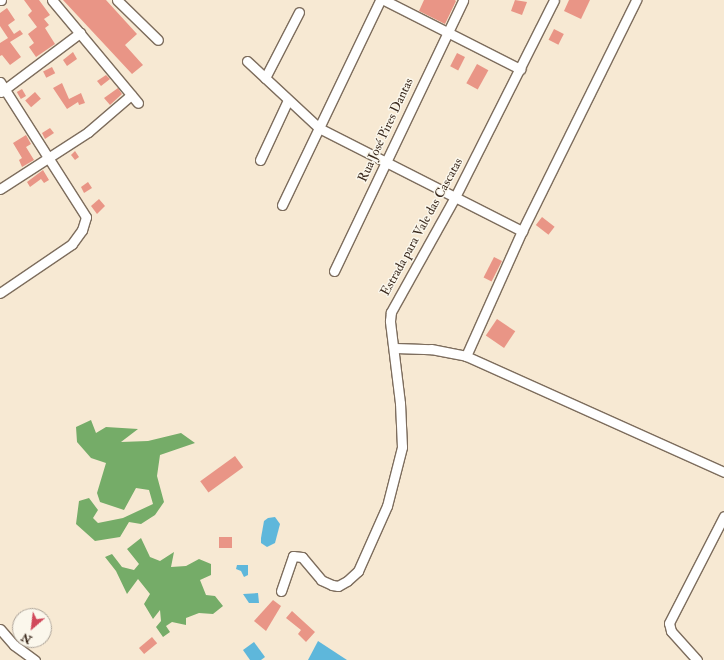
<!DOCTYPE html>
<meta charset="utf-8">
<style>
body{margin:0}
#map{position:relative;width:724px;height:660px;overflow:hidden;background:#f7e9d3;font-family:"IM FELL Double Pica",serif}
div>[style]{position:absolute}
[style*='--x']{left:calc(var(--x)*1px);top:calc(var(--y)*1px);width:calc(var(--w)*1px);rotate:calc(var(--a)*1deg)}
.forest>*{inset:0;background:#75ac68}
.water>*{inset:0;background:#5eb7db}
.building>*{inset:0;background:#e99586;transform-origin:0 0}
.roads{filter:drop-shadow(1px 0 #7d6d5d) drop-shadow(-1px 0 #7d6d5d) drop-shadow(0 1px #7d6d5d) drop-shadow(0 -1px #7d6d5d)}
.minor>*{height:9px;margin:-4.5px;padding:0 4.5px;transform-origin:4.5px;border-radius:4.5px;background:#fff}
span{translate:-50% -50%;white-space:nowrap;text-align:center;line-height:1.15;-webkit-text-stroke:3px #fbf7ec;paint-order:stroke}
.street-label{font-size:13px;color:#3b2a1e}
.north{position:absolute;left:12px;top:608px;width:40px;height:40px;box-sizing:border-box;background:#fbf7ec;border:1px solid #aea59a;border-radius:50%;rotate:208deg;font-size:11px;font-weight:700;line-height:16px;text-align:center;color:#3b2a1e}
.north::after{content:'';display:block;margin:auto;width:14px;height:18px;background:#d1495b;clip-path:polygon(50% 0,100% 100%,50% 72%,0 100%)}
</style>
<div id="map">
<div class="forest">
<div style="clip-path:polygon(91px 420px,96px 433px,106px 427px,138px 429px,121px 442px,148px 441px,181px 433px,195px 443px,160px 455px,157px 476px,164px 502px,155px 515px,141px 524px,129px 522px,120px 537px,95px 541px,76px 524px,79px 501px,89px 498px,98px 510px,93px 518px,98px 523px,123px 518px,153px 504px,149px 490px,136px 488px,124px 510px,100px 502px,97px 493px,106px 463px,91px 458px,77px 442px,76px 427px)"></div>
<div style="clip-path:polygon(141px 538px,150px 557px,160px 561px,174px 552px,171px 567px,186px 566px,199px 559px,211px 564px,211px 575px,200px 580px,206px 595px,215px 596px,223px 606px,213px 614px,199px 613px,186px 618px,186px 625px,172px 622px,166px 626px,170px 632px,163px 637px,156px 627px,161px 621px,160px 610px,153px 619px,144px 604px,150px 594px,138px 579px,127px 594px,116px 571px,105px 557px,112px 554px,122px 567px,134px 570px,139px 564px,127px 549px)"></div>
</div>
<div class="water">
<div style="clip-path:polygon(275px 517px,280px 524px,275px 543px,267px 547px,261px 543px,261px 538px,264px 521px,268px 518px)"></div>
<div style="clip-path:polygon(237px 565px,248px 565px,248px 575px,244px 577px,241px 571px,236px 569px)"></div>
<div style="clip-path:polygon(258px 593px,259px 603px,249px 603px,243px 594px)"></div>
<div style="clip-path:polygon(318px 641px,347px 660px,308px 660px)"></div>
<div style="clip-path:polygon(254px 642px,265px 657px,261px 660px,250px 660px,243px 650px)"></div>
</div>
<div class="building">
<div style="clip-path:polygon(24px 0,39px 0,50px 15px,44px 19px,49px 25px,45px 28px,55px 44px,36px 57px,29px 47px,34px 43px,28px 34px,37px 27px,28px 15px,32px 11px)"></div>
<div style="clip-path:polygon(63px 0,106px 0,137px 34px,125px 45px,143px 65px,132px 74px)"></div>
<div style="clip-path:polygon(424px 0,455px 0,456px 1px,445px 24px,419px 11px)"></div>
<div style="clip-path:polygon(515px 0,527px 2px,522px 15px,511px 11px)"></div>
<div style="clip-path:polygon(569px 0,590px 0,581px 19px,564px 11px)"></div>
<div style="clip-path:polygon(7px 8px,15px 20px,8px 25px,14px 34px,20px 30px,23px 34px,10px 42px,21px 57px,10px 65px,2px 55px,0 56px,0 43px,8px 38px,0 26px,0 13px)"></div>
<div style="left:554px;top:29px;width:11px;height:12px;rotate:27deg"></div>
<div style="clip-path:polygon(73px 52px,77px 59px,67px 66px,63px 60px)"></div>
<div style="left:457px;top:53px;width:9px;height:15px;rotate:27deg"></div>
<div style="left:477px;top:64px;width:13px;height:22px;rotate:29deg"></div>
<div style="left:52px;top:67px;width:7px;height:10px;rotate:63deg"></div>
<div style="clip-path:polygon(106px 75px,110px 79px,101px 86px,97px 81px)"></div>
<div style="clip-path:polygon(62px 83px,69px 99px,81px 93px,85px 103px,79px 105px,78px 102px,67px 109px,53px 88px)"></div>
<div style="clip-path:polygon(118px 88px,122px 94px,110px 105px,104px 98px)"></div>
<div style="left:22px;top:89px;width:8px;height:6px;rotate:60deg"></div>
<div style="left:35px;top:92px;width:9px;height:13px;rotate:49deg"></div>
<div style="clip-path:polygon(50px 128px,54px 133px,45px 139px,42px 133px)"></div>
<div style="clip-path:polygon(26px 135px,31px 144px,26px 147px,34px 160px,22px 167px,19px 160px,22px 158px,13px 143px)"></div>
<div style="clip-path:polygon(75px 151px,79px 157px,75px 160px,71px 155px)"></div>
<div style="clip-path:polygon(43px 170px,49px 180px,44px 183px,41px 179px,30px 187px,27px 182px)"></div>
<div style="clip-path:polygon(88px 182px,92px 188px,84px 193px,81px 187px)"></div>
<div style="clip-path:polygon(99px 199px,105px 206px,97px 214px,91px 206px)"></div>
<div style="left:542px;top:217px;width:16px;height:10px;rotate:38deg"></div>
<div style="left:494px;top:257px;width:9px;height:23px;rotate:27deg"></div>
<div style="left:497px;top:319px;width:22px;height:20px;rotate:34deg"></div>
<div style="left:235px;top:456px;width:14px;height:43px;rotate:54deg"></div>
<div style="left:219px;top:537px;width:13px;height:11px"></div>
<div style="clip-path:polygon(273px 600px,281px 606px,266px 631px,254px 621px)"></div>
<div style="clip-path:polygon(292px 611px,315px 632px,306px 642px,298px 634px,301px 630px,286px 618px)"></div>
<div style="left:152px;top:637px;width:8px;height:17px;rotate:50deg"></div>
</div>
<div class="roads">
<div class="minor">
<div style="--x:0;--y:0;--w:1;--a:0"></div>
<div style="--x:52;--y:0;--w:134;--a:50.1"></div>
<div style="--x:117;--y:0;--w:57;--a:44.3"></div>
<div style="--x:384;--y:0;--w:153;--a:26.9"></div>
<div style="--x:247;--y:61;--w:98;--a:42.9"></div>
<div style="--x:319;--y:128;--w:228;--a:26.9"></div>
<div style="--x:265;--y:78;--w:74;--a:-62.7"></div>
<div style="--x:0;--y:82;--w:160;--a:57.5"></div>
<div style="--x:86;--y:217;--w:14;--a:107"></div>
<div style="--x:82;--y:230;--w:17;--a:126"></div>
<div style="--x:72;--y:244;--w:87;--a:145.8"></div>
<div style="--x:1;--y:92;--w:99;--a:-36.8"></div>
<div style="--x:260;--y:160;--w:66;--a:-65"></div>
<div style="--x:0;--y:189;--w:105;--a:-32.9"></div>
<div style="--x:88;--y:132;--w:57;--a:-40.7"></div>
<div style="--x:282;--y:205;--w:227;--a:-64.4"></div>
<div style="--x:334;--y:271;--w:300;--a:-64.5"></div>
<div style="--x:395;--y:348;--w:36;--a:2"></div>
<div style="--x:431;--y:349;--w:36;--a:11"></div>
<div style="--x:466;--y:356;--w:283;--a:24.2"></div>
<div style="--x:466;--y:356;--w:137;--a:-65.9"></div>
<div style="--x:522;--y:231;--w:258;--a:-63.7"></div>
<div style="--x:281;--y:591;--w:37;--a:-71"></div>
<div style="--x:293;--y:556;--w:9;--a:6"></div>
<div style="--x:302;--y:557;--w:30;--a:50"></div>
<div style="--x:321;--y:580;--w:12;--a:24"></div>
<div style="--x:332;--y:585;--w:6;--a:9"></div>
<div style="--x:338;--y:586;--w:10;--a:-29"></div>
<div style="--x:347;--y:581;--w:15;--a:-42"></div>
<div style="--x:358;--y:571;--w:71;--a:-66"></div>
<div style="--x:387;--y:506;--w:61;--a:-75.7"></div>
<div style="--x:402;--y:447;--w:44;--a:-92.6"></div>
<div style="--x:400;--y:403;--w:83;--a:-97"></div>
<div style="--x:390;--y:321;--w:9;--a:-84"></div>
<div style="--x:391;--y:312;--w:132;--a:-60.9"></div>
<div style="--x:455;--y:197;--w:220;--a:-63.3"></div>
<div style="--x:0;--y:629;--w:21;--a:49"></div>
<div style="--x:14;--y:645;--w:26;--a:36"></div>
<div style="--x:697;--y:660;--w:39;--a:-132"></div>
<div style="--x:671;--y:631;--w:8;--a:-104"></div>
<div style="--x:669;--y:623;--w:120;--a:-62.8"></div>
</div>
</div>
<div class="street-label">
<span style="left:386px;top:130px;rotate:-65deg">Rua José Pires Dantas</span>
<span style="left:422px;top:227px;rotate:-61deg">Estrada para Vale das Cascatas</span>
</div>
<div class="north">N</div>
</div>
